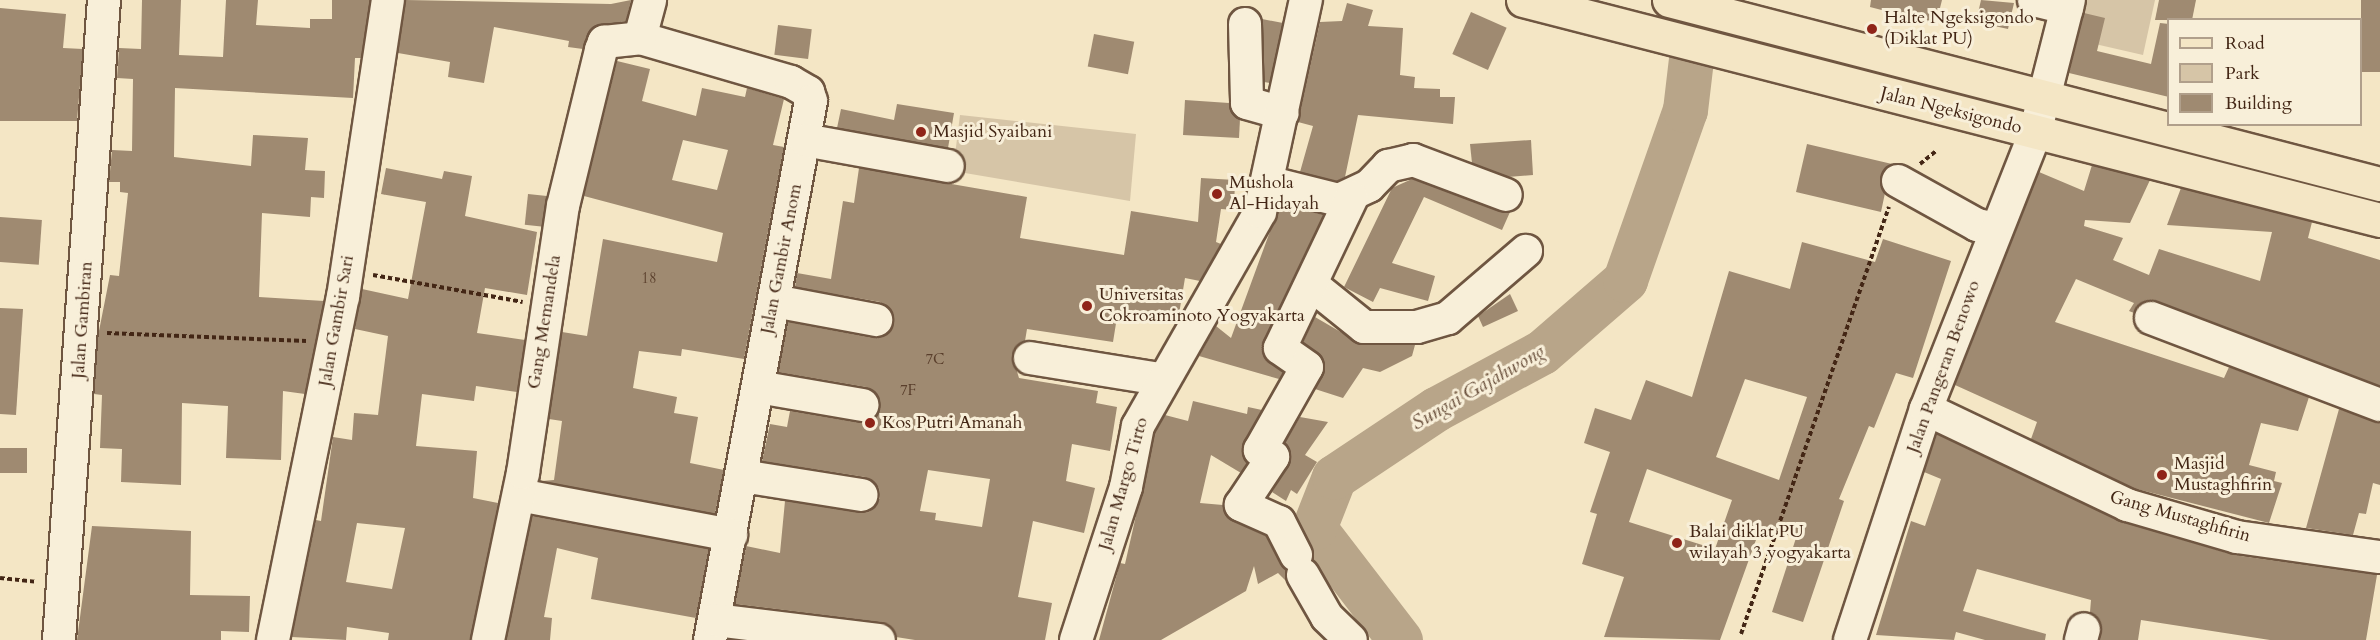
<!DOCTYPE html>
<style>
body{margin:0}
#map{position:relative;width:2380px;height:640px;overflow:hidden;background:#f4e6c5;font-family:Cardo,serif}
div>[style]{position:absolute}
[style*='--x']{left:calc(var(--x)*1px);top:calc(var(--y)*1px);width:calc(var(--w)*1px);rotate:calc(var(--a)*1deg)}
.green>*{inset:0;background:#d6c5a7}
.river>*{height:45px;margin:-22.5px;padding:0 22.5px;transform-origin:22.5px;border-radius:22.5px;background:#b8a589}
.building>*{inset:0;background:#9f8a71;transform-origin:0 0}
.path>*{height:4px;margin-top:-2px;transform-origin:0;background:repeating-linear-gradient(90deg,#432615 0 4.5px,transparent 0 7.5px)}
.roads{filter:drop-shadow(2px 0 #6f5641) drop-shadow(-2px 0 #6f5641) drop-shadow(0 2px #6f5641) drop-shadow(0 -2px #6f5641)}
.minor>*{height:32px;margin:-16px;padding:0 16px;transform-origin:16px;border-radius:16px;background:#f8efd9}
.major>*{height:33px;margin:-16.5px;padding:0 16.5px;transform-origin:16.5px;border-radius:16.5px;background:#f4e6c5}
.dots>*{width:16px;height:16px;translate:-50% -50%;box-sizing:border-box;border:3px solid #f8efd9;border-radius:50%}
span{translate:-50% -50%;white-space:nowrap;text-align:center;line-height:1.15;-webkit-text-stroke:6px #f8efd9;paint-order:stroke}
.number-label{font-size:15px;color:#5a3f2c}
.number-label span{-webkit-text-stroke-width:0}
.poi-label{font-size:18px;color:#432615}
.left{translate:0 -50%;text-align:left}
.street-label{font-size:18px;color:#432615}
.water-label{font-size:20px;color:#664c38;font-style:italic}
.legend{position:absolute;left:2167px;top:18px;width:195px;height:108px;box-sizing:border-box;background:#f8efd9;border:2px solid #b09f8b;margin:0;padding:8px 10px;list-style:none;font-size:18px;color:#432615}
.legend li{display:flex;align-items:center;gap:12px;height:30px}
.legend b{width:30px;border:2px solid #b09f8b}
</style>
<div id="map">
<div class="green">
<div style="clip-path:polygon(2078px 0,2155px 0,2143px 55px,2069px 38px)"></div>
<div style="clip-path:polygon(960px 115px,1136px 134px,1130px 201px,953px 171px)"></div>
</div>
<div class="river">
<div style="--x:1400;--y:640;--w:141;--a:-127.5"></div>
<div style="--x:1314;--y:528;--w:55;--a:-68.6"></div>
<div style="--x:1334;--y:477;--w:123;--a:-33.7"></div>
<div style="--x:1436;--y:409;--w:120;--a:-28.3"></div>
<div style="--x:1542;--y:352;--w:110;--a:-40.9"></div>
<div style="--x:1625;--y:280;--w:180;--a:-70.6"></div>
<div style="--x:1685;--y:110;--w:111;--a:-83.3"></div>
</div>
<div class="building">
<div style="clip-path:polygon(142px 0,181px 0,179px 55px,223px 57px,226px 0,258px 0,256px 25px,310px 28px,310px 19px,332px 19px,332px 0,370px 0,361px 58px,355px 58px,353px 98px,175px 88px,174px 157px,251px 166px,253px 135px,308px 138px,305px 170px,325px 171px,324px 198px,311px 197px,310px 217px,262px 213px,259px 297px,324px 301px,305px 394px,283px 391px,281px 460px,226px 458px,228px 406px,182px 403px,181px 485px,121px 482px,122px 449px,100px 448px,102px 395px,94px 394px,98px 336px,110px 275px,119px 276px,128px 193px,120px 192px,120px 182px,109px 182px,112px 150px,132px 151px,133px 79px,117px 78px,119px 48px,141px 49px)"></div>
<div style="clip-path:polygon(406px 0,611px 4px,631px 0,626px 21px,593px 27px,583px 49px,568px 47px,569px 41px,494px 27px,484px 83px,448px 77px,450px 62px,398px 53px)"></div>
<div style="clip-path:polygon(1871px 0,1942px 0,1936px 24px,1870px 7px)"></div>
<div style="clip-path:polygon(1981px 0,2014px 3px,2008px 29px,1976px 22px)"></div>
<div style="clip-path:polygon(2159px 0,2196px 0,2192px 20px,2155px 20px)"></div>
<div style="left:2361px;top:0;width:19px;height:72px"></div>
<div style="clip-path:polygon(1347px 3px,1373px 10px,1368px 26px,1403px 28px,1400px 75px,1415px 77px,1414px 88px,1440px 89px,1440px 97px,1455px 97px,1453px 124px,1358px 115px,1345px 177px,1337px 181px,1300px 172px,1313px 126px,1298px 122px,1320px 22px,1342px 21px)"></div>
<div style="clip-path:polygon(0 8px,66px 14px,63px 48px,83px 49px,77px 121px,0 121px)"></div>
<div style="left:1471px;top:12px;width:39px;height:46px;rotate:24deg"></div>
<div style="clip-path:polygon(2084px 13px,2105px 18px,2097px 51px,2151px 64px,2160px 23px,2169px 24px,2169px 97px,2069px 73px)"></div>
<div style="clip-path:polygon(1262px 19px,1283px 23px,1270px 83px,1264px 82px)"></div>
<div style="left:778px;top:25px;width:34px;height:30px;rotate:7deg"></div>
<div style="left:1094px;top:34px;width:41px;height:33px;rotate:11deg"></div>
<div style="clip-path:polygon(evenodd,617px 61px,650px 69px,642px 101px,696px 116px,702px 88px,745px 97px,747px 88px,784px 99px,773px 145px,784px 147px,744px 359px,682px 349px,681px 356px,639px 351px,633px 388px,677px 397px,674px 413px,698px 417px,690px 463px,724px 470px,715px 514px,542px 481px,554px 480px,562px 421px,549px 419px,562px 332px,587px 336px,603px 239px,717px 262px,723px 233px,584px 196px,617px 61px,683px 140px,728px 150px,717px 190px,672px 180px,683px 140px)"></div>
<div style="clip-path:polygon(1185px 100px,1229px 103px,1240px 119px,1239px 138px,1183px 135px)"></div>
<div style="clip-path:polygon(897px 104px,954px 113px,948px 148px,837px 128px,841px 109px,894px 120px)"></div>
<div style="clip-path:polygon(1531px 140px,1533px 175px,1508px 177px,1472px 163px,1470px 144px)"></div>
<div style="clip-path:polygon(1807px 144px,1892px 164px,1880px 181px,1885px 193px,1881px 212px,1796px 192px)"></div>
<div style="clip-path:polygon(2092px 165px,2150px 180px,2130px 223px,2085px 220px,2084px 226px,2123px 238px,2113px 260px,2149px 275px,2159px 249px,2260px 281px,2272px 232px,2167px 225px,2181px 188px,2312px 222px,2308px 238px,2380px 260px,2380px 386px,2157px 301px,2140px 304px,2134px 313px,2129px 311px,2134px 303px,2076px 279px,2055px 322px,2224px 378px,2229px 367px,2309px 397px,2298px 431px,2261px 423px,2249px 465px,2276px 472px,2274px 481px,2282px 483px,2269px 523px,2133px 488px,2031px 439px,2037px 422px,1955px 385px,2039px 172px,2084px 191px)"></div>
<div style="clip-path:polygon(evenodd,386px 168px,442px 179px,444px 171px,472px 176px,465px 216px,537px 232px,527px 295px,485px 288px,477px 333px,525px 340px,517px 392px,476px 386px,474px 401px,422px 394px,416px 446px,477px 451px,473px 498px,498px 503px,471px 640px,388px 640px,389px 633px,347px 627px,346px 640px,292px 637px,316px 520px,321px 521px,333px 437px,352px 440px,354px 413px,378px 415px,388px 336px,355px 329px,362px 289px,408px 299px,426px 202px,381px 194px,386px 168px,357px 523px,405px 528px,392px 589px,346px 582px,357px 523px)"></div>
<div style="clip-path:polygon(evenodd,859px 168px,1027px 197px,1020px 238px,1124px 255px,1131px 211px,1198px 222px,1201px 178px,1235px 180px,1234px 210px,1221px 209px,1216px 242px,1221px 244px,1200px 281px,1185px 278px,1178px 320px,1118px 311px,1113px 342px,1027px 329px,1025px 341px,1012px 355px,1019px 378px,1098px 391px,1096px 403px,1117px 407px,1110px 451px,1072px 444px,1066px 481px,1095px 488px,1084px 533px,1033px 521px,1018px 597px,1052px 603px,1045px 640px,915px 640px,896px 637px,881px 622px,735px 604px,746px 546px,780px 553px,785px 501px,860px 513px,869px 512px,880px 498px,879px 488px,865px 477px,762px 461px,770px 424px,787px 427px,790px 411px,860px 423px,875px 417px,880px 409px,879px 398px,866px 387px,778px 372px,788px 322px,873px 338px,889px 332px,894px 324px,893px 313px,880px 302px,795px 287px,797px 273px,831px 279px,843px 201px,854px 203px,859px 168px,928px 470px,990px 479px,982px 527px,935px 520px,936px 513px,920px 511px,928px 470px)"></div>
<div style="clip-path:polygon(1412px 179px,1510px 212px,1502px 230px,1424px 197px,1392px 263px,1435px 276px,1428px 301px,1380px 288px,1373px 302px,1344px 287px,1392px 188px)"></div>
<div style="left:528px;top:194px;width:19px;height:31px;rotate:6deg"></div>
<div style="clip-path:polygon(1280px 204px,1324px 215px,1264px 341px,1264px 357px,1283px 372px,1279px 379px,1199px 356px,1216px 326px,1231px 338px)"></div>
<div style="left:0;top:217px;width:42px;height:45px;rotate:4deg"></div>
<div style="clip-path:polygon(evenodd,1883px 239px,1951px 261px,1913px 378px,1896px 373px,1874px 428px,1869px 426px,1839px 499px,1844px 501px,1803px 622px,1772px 612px,1796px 538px,1761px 526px,1720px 640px,1604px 637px,1624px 577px,1582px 564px,1597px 514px,1590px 512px,1610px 452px,1584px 443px,1595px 408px,1631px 420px,1646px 380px,1692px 397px,1729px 271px,1790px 289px,1802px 242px,1875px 262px,1883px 239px,1745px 379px,1807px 397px,1779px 480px,1716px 457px,1745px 379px,1883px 239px,1647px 469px,1732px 500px,1715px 549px,1629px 522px,1647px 469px)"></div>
<div style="clip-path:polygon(1510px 294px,1518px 311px,1483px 327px,1478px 316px)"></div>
<div style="clip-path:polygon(0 308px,23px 309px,16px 415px,0 414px)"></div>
<div style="clip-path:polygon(1315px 317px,1363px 345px,1415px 345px,1412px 356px,1380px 372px,1363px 368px,1343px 398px,1315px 389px,1323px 359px,1303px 342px)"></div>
<div style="clip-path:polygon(1193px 401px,1247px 414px,1248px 407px,1262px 410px,1244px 442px,1248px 462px,1241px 473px,1211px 455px,1200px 503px,1223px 505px,1233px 521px,1266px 536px,1286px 570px,1287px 582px,1278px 573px,1258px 584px,1254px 566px,1246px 591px,1161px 640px,1099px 640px,1120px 563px,1125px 564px,1155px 432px,1165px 415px,1188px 421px)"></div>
<div style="clip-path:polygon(2339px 409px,2380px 423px,2380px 485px,2373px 483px,2366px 514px,2359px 513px,2353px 535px,2306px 528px)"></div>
<div style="clip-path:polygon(1300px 417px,1328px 422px,1305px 455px,1317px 462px,1297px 494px,1291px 490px,1286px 501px,1272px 492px,1288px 466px,1291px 457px,1284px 444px)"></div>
<div style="clip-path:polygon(1937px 434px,2122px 522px,2234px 555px,2377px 575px,2366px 640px,2270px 640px,2141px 620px,2138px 640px,2100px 640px,2101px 625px,2090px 612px,2091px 600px,1977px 569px,1963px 611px,2046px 634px,2045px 640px,1985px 640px,1956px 632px,1954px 640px,1876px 635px,1911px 521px,1925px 526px,1941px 479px,1924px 472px)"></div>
<div style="left:0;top:448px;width:27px;height:25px"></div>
<div style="clip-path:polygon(532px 516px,709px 549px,696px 618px,591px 599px,598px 558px,557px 548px,544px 617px,552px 618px,550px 640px,506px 640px)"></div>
<div style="clip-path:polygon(92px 526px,191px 531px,190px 595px,250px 596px,249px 632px,221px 631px,221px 640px,77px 640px)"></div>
</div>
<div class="path">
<div style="--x:1920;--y:164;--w:21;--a:-39"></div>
<div style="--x:373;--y:275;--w:152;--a:10.2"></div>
<div style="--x:107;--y:333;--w:200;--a:2.3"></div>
<div style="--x:0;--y:578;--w:37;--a:6"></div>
<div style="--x:1741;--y:634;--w:452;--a:-70.9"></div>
</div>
<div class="roads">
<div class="minor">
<div style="--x:2034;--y:0;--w:34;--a:14"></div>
<div style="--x:1245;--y:24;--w:79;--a:88.5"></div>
<div style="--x:1247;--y:103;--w:37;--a:16"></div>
<div style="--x:640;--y:38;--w:157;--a:16.2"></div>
<div style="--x:791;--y:82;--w:20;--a:30"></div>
<div style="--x:808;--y:92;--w:9;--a:72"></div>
<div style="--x:811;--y:101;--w:548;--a:100.61"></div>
<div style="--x:640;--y:38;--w:39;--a:-75"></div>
<div style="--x:805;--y:140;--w:145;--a:10.3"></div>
<div style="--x:1898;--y:181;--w:90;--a:29.1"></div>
<div style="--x:1977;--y:225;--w:19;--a:12"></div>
<div style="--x:1267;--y:182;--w:74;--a:14"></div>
<div style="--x:1339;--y:200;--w:33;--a:-25"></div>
<div style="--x:1369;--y:186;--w:28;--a:-46"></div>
<div style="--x:1388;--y:166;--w:26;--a:-13"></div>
<div style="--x:1413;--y:160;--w:99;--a:20.6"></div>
<div style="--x:1312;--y:285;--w:67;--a:38.9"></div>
<div style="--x:1364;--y:327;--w:53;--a:0"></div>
<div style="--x:1417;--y:327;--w:32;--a:-16"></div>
<div style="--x:1448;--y:318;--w:103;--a:-40.7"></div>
<div style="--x:774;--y:301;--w:104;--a:10.6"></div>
<div style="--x:2151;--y:318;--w:245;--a:20.8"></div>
<div style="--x:1030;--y:358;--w:131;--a:9.2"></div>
<div style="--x:758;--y:387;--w:106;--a:9.8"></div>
<div style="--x:1926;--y:409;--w:223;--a:25.5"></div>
<div style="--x:2127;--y:505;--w:115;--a:16.2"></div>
<div style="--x:2237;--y:537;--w:144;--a:8"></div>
<div style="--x:742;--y:476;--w:121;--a:9"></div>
<div style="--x:519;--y:495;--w:216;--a:10.7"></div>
<div style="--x:1296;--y:555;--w:37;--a:-117"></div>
<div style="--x:1279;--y:522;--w:42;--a:-155.9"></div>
<div style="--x:1241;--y:505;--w:58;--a:-56.3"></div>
<div style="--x:1273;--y:457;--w:15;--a:-152"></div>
<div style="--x:1260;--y:450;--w:95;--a:-60.5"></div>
<div style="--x:1307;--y:367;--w:33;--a:-145"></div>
<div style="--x:1280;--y:348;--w:167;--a:-64.5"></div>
<div style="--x:1303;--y:575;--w:48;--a:60.3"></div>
<div style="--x:1327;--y:617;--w:33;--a:44"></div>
<div style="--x:716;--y:620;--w:164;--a:7"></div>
<div style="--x:59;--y:640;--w:642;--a:-85.98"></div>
<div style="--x:273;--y:640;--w:350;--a:-78.5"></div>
<div style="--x:343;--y:297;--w:300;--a:-81.4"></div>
<div style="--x:488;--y:640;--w:171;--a:-78.2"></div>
<div style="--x:523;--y:473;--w:270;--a:-81.5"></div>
<div style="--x:563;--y:206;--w:161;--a:-76.3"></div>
<div style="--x:601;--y:50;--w:9;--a:-69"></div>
<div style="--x:604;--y:42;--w:36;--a:-6"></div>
<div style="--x:1076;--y:640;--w:161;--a:-71.9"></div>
<div style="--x:1126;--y:487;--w:62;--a:-78.9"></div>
<div style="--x:1138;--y:426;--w:246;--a:-60.3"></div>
<div style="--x:1260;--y:212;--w:217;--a:-77.8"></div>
<div style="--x:1850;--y:640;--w:243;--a:-71.8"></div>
<div style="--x:1926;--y:409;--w:297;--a:-68.4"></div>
<div style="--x:2035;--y:133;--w:137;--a:-75.7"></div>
<div style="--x:2081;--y:640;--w:11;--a:-75"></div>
</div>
<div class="major">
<div style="--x:1523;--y:0;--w:885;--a:14.4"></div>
<div style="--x:1669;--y:0;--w:734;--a:14.51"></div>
</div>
</div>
<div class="dots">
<div style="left:1872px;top:29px;background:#8f2418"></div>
<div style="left:921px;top:132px;background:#8f2418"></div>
<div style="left:1217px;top:194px;background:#8f2418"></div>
<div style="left:1087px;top:306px;background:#8f2418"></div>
<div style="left:870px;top:423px;background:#8f2418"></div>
<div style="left:2162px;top:475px;background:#8f2418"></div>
<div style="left:1677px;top:543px;background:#8f2418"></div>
</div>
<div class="number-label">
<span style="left:649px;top:279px">18</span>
<span style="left:935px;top:360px">7C</span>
<span style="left:908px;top:391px">7F</span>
</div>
<div class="poi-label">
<span class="left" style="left:1884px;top:29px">Halte Ngeksigondo<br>(Diklat PU)</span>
<span class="left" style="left:933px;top:132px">Masjid Syaibani</span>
<span class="left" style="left:1229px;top:194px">Mushola<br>Al-Hidayah</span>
<span class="left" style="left:1099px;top:306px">Universitas<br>Cokroaminoto Yogyakarta</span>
<span class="left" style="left:882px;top:423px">Kos Putri Amanah</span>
<span class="left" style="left:2174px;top:475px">Masjid<br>Mustaghfirin</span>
<span class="left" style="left:1689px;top:543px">Balai diklat PU<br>wilayah 3 yogyakarta</span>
</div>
<div class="street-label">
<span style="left:1951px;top:111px;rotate:14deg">Jalan Ngeksigondo</span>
<span style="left:782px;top:259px;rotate:-79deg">Jalan Gambir Anom</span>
<span style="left:83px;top:320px;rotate:-86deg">Jalan Gambiran</span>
<span style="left:337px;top:321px;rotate:-80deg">Jalan Gambir Sari</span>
<span style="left:545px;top:322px;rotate:-81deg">Gang Memandela</span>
<span style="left:1944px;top:367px;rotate:-70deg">Jalan Pangeran Benowo</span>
<span style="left:1124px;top:484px;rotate:-74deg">Jalan Margo Tirto</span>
<span style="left:2180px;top:517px;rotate:16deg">Gang Mustaghfirin</span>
</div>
<div class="water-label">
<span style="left:1478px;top:387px;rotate:-30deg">Sungai Gajahwong</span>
</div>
<ul class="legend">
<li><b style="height:8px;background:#f4e6c5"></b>Road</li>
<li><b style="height:16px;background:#d6c5a7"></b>Park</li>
<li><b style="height:16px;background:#9f8a71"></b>Building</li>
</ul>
</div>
